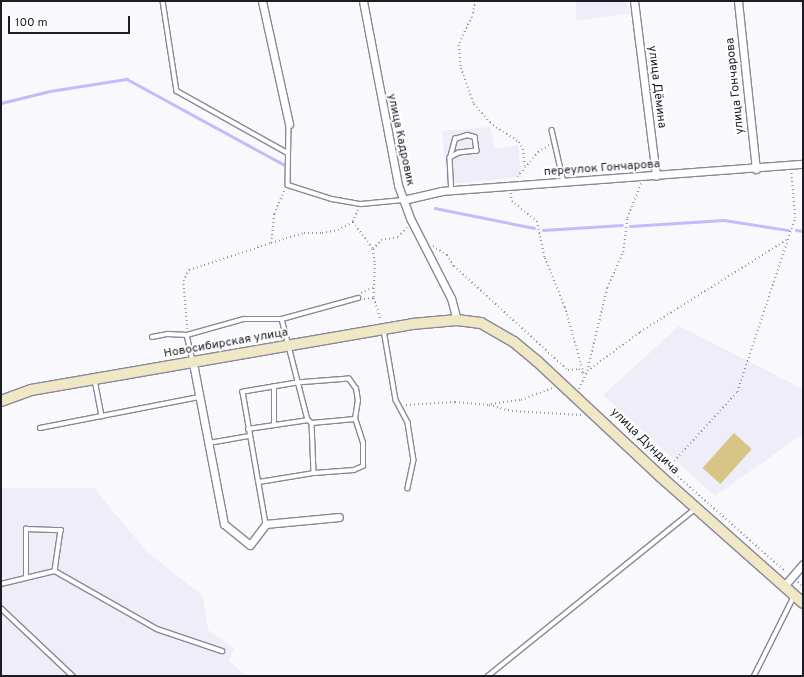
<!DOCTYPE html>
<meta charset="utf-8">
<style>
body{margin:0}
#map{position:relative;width:804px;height:677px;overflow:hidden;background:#f9f9fd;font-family:Overpass,sans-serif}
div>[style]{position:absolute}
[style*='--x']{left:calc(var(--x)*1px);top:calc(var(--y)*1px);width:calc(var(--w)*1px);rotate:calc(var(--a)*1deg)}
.built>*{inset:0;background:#eeedf8}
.green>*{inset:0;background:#d7c587;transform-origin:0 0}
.stream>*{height:2.5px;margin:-1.25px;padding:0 1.25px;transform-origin:1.25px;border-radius:1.25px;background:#c3bcfc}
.path>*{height:1.5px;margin-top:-0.75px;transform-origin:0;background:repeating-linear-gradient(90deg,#97969b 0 1px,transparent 0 4px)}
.roads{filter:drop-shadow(1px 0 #89879a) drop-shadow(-1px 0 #89879a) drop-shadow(0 1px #89879a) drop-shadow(0 -1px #89879a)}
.lane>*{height:3.5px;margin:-1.75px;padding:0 1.75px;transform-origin:1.75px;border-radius:1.75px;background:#fff}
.street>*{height:7px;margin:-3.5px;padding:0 3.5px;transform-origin:3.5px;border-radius:3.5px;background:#fff}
.secondary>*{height:10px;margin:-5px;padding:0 5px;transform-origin:5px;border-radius:5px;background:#f0e7c5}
span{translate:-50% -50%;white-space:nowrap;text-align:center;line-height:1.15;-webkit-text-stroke:3.5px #fff;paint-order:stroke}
.street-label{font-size:12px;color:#1d1c23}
.frame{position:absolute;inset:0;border:2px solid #1d1c23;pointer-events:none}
.scale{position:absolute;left:8px;top:16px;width:122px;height:18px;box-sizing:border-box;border:2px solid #1d1c23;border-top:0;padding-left:5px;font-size:12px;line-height:14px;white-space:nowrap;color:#1d1c23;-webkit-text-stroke:3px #fff;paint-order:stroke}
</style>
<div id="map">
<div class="built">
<div style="clip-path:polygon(576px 1px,627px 1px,630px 13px,576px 21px)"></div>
<div style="clip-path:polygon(490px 127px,495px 149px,518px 145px,522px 177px,447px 184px,442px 131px)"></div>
<div style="clip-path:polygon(679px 326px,803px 389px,803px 434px,715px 496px,603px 395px)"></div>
<div style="clip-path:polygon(1px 488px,94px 488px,147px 552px,203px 596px,208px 630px,234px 649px,229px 661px,247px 676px,1px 676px)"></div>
</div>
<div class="green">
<div style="left:734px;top:433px;width:24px;height:47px;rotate:42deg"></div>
</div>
<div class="stream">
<div style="--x:1;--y:103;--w:50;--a:-13.8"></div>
<div style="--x:50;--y:91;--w:78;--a:-8.9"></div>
<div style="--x:127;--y:79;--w:178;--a:28.6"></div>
<div style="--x:435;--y:208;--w:101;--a:11.4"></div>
<div style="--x:630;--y:226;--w:94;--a:-3.7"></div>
<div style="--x:724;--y:220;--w:65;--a:8.9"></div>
<div style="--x:543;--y:230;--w:79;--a:-3.6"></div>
<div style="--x:796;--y:230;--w:7;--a:8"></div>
</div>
<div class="path">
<div style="--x:476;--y:1;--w:16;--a:104"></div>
<div style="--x:472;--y:17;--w:31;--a:115"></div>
<div style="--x:459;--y:45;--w:23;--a:85"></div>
<div style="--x:461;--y:68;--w:38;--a:70"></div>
<div style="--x:474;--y:104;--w:28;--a:48"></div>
<div style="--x:493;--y:125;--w:31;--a:33"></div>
<div style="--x:519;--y:142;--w:8;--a:60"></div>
<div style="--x:523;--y:149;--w:17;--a:83"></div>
<div style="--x:517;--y:177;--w:33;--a:-50"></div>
<div style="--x:538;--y:152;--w:13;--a:-32"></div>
<div style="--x:511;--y:193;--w:8;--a:83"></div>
<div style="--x:512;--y:201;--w:32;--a:39"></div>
<div style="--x:537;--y:221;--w:38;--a:78"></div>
<div style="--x:545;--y:258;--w:53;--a:67.8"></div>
<div style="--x:565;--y:307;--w:70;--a:74.2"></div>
<div style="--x:358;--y:210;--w:13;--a:113"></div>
<div style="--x:353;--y:222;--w:34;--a:53"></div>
<div style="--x:373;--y:249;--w:15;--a:82"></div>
<div style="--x:375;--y:264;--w:34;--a:92"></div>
<div style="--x:374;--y:298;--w:24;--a:73"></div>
<div style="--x:271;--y:243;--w:34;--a:-17"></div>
<div style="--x:304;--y:233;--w:18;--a:0"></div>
<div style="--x:322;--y:233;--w:16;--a:-11"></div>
<div style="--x:338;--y:230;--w:17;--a:-28"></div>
<div style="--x:433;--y:246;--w:17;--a:33"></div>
<div style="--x:447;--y:255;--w:13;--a:58"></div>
<div style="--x:454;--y:266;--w:154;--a:42.4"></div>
<div style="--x:568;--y:370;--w:11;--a:-5"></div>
<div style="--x:579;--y:369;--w:7;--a:45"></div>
<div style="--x:373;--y:249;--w:12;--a:-48"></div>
<div style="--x:381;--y:240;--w:17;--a:-10"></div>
<div style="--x:398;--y:237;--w:13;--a:-48"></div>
<div style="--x:361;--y:293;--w:14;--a:-25"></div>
<div style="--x:364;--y:299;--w:10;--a:-6"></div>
<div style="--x:187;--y:329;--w:48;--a:-94.8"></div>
<div style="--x:183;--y:281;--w:13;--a:-61"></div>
<div style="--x:189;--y:270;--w:86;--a:-18.2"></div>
<div style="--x:271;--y:243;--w:29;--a:-84"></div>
<div style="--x:274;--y:214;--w:26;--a:-67"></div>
<div style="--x:587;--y:371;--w:66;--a:-36.3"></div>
<div style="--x:640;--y:332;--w:173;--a:-32.2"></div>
<div style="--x:579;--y:389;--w:20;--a:-66"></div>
<div style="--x:587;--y:371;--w:85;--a:-76.5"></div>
<div style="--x:607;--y:288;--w:39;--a:-66"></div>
<div style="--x:623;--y:252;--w:34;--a:-83"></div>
<div style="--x:627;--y:218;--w:38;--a:-68"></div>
<div style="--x:491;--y:404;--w:30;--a:-8"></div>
<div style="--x:521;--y:400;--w:33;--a:-21"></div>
<div style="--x:406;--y:405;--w:49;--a:-3.5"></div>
<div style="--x:455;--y:402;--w:34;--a:5"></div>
<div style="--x:489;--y:405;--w:24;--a:15"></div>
<div style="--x:512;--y:411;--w:69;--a:3.3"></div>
<div style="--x:630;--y:434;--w:208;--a:41.5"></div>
<div style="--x:666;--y:470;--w:105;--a:-47.7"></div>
<div style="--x:737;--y:392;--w:183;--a:-71.6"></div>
<div style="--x:795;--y:218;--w:47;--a:-94.9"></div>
<div style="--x:798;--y:582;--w:7;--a:45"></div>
</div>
<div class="roads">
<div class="lane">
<div style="--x:163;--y:1;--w:91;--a:81.2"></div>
<div style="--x:177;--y:91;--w:127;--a:29.2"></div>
<div style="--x:289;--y:124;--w:61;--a:90.9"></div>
<div style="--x:288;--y:185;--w:46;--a:17.7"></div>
<div style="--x:332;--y:199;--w:29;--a:10"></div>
<div style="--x:361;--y:204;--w:42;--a:-5.4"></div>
<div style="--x:552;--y:130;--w:54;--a:77.2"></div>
<div style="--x:450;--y:158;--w:20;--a:-75"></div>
<div style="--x:455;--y:139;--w:13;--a:-18"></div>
<div style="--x:467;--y:135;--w:8;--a:14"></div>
<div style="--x:475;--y:137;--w:14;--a:82"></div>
<div style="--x:477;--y:151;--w:18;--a:174"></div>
<div style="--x:459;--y:153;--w:10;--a:151"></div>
<div style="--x:450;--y:158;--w:33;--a:87"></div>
<div style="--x:282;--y:319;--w:104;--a:75.6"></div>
<div style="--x:308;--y:420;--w:5;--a:37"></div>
<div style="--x:312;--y:423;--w:43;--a:-5.3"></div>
<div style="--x:384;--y:330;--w:71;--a:80.3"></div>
<div style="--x:396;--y:400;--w:26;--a:62"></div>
<div style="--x:408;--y:423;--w:37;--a:81"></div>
<div style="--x:414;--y:460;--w:29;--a:102"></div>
<div style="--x:187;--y:335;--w:26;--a:77"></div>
<div style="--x:152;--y:337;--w:16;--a:-11"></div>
<div style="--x:168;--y:334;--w:19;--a:3"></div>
<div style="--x:187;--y:335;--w:59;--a:-15.7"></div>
<div style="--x:244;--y:319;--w:38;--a:0"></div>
<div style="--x:282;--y:319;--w:79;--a:-15.4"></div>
<div style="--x:95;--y:380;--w:37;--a:79"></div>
<div style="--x:312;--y:423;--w:50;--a:87.7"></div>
<div style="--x:274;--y:425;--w:38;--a:-90"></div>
<div style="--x:40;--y:428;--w:163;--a:-11"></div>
<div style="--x:248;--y:429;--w:61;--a:-8.5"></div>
<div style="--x:209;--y:443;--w:41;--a:-9.9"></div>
<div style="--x:259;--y:482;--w:56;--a:-9.3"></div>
<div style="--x:314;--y:473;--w:40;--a:-4.3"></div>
<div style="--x:354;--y:470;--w:10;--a:-24"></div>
<div style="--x:363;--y:466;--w:23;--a:-90"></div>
<div style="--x:363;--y:443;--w:25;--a:-108"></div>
<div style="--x:355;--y:419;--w:18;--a:-81"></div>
<div style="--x:358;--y:401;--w:12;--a:-99"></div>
<div style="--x:356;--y:389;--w:12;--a:-125"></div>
<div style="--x:349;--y:379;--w:52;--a:175.6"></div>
<div style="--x:297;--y:383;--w:55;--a:170.5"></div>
<div style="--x:243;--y:392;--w:134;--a:80.1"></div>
<div style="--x:26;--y:578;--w:49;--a:-90"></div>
<div style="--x:26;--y:529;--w:35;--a:2"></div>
<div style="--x:61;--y:530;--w:41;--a:98.3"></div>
<div style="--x:1;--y:584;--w:56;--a:-13.5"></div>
<div style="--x:55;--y:571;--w:117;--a:29.6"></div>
<div style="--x:157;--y:629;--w:69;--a:18.7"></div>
<div style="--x:1;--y:608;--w:99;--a:43.4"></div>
<div style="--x:488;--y:676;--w:267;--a:-38.9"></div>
<div style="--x:754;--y:676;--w:89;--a:-63.4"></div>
</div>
<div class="street">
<div style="--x:262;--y:1;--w:126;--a:77.6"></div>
<div style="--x:363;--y:1;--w:187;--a:79.2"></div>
<div style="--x:398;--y:185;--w:37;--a:70"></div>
<div style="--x:411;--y:220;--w:88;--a:62.9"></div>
<div style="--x:451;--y:298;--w:23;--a:75"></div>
<div style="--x:634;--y:1;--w:176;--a:82.8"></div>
<div style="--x:738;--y:1;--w:169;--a:83.9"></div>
<div style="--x:403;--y:200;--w:39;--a:-13"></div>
<div style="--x:441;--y:191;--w:363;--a:-4.3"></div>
<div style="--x:193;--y:363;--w:164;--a:79.1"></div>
<div style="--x:224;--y:524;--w:33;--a:39"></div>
<div style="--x:250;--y:545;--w:26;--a:-53"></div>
<div style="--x:266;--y:524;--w:73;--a:-5.5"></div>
<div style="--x:784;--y:586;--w:29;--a:-49"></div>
</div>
<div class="secondary">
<div style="--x:1;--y:401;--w:32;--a:-20"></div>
<div style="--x:31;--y:390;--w:387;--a:-9.8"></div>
<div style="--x:412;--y:324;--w:45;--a:-5.1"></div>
<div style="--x:457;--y:320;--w:24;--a:7"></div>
<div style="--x:481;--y:323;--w:38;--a:30"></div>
<div style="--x:514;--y:342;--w:30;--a:40"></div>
<div style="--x:537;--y:361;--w:168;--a:43.1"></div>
<div style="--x:660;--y:476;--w:191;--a:41.6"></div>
</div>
</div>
<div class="street-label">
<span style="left:736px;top:86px;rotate:-96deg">улица Гончарова</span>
<span style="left:656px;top:87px;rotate:83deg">улица Дёмина</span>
<span style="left:400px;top:140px;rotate:78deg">улица Кадровик</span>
<span style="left:602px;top:169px;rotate:-4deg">переулок Гончарова</span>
<span style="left:226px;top:344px;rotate:-10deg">Новосибирская улица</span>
<span style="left:644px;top:442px;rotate:44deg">улица Дундича</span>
</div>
<div class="frame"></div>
<div class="scale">100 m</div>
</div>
